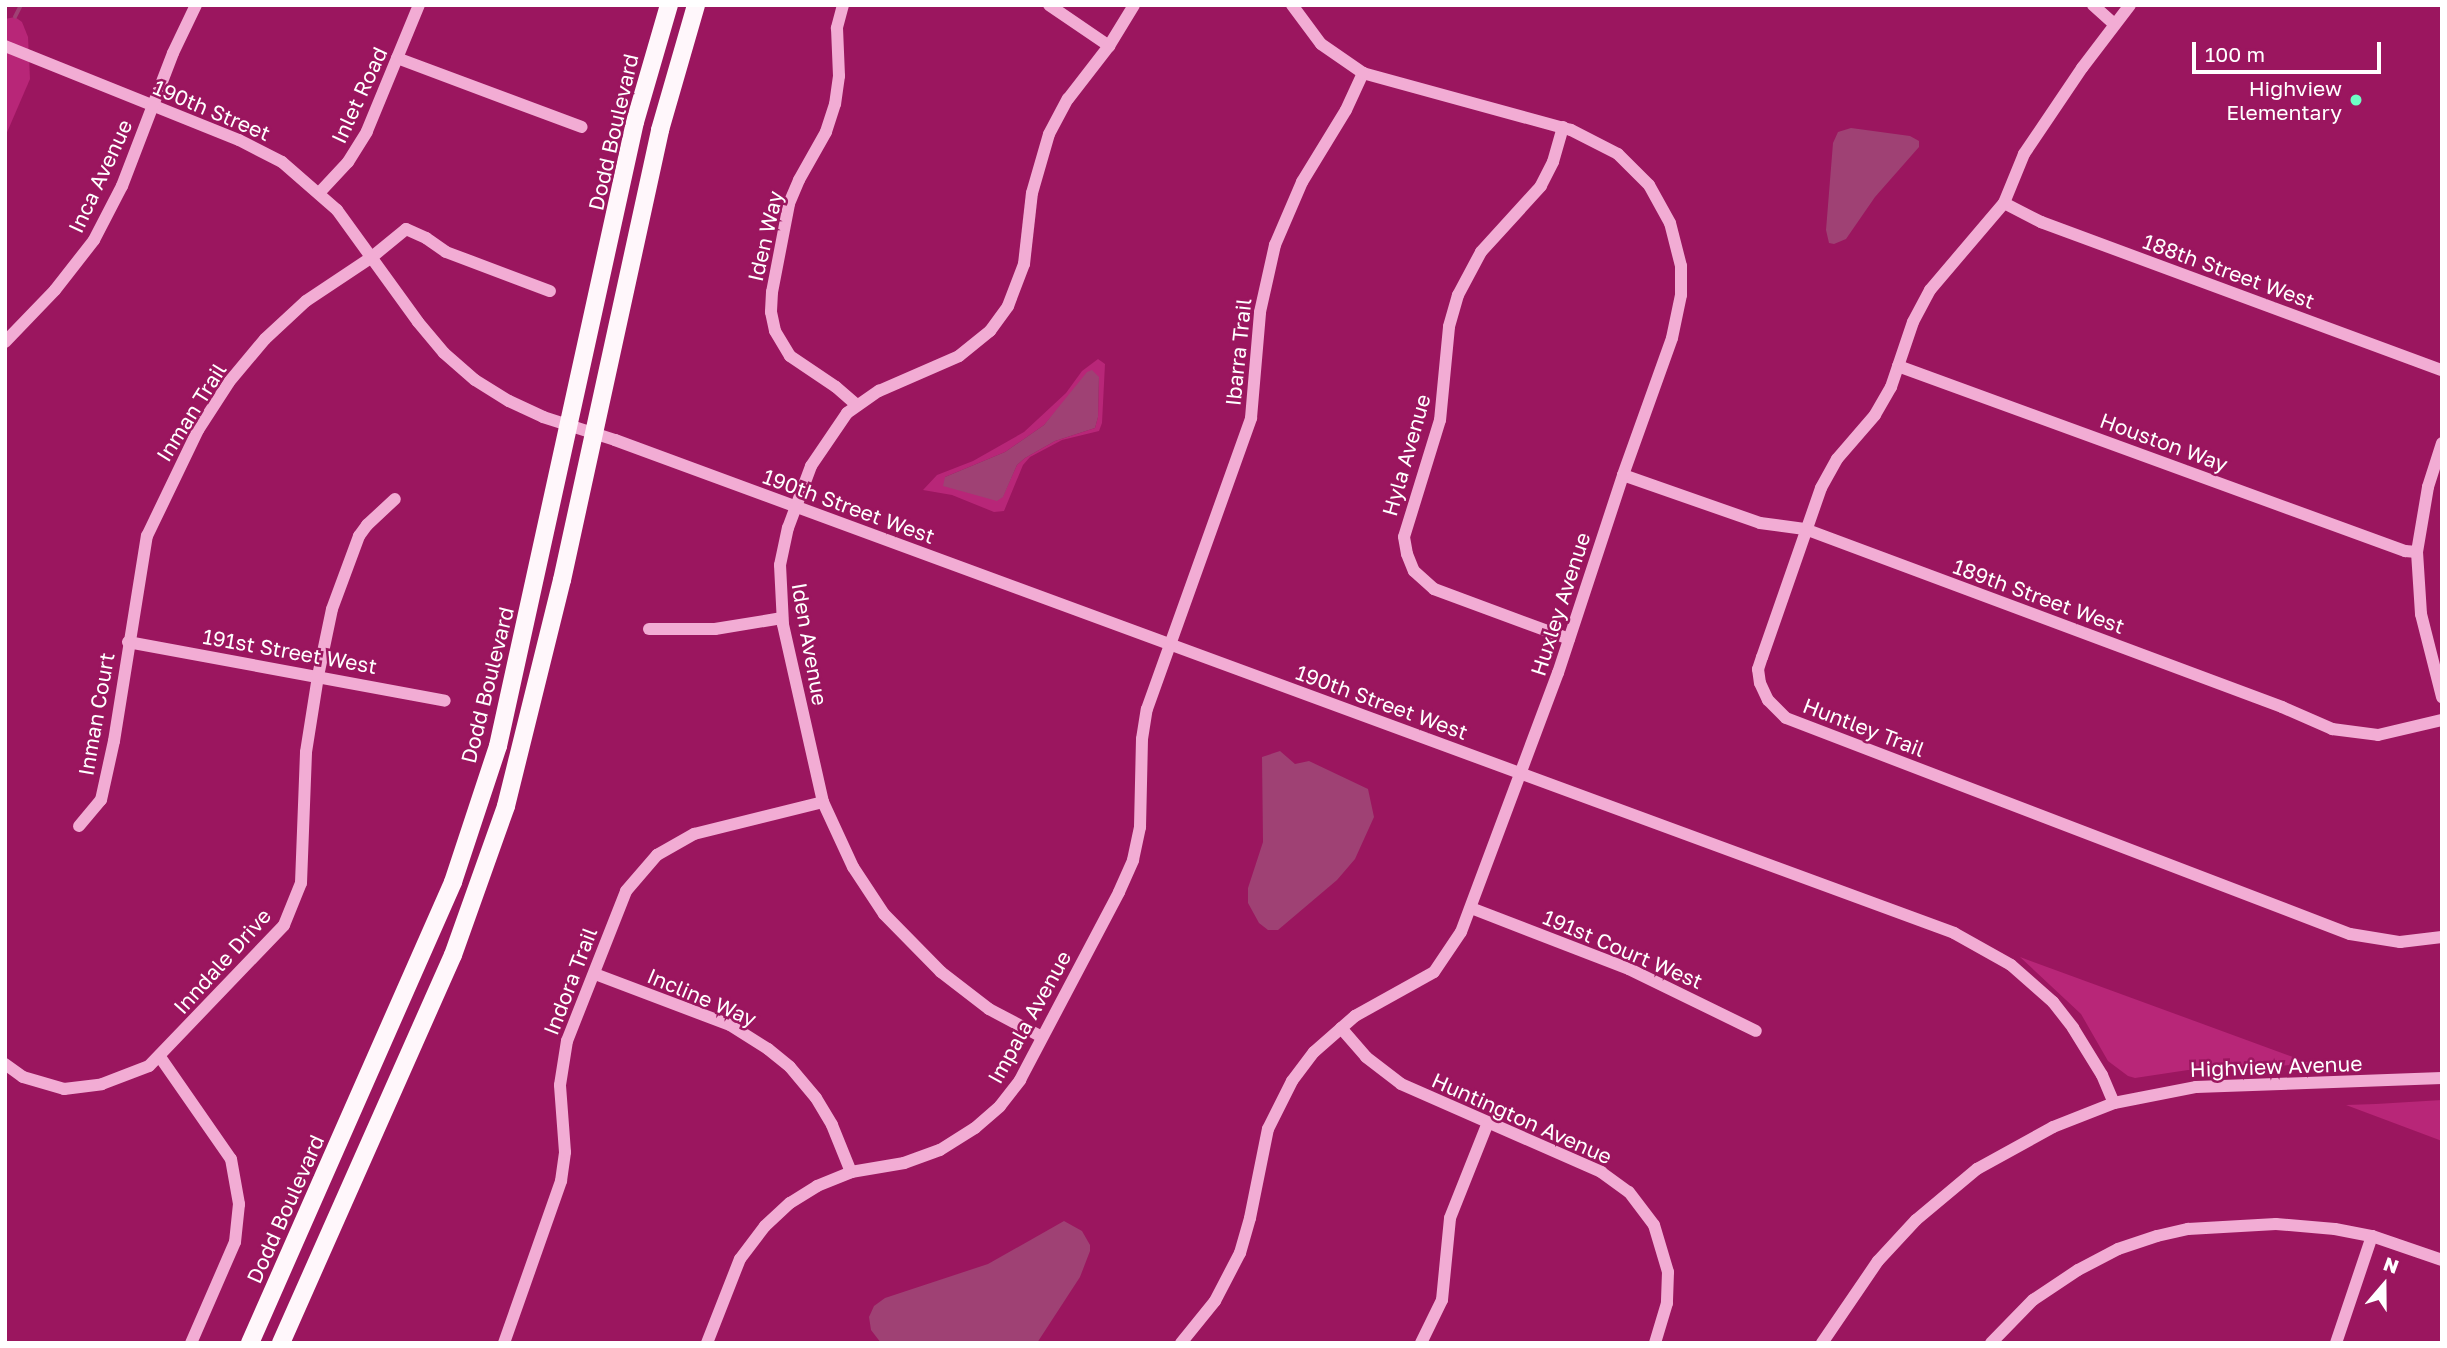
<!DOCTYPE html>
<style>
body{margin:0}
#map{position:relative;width:2447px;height:1348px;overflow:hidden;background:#9b165f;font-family:"Golos Text",sans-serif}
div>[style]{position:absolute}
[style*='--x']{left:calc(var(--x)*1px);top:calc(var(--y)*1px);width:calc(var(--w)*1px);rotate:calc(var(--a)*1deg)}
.green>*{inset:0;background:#b82678}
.water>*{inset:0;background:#9f4174}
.stream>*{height:3.5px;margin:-1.75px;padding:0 1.75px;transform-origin:1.75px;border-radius:1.75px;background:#9f4174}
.minor>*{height:12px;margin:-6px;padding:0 6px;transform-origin:6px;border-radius:6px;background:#f2acd4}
.major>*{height:18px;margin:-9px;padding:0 9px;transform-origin:9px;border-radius:9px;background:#fff7fb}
.dots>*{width:19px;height:19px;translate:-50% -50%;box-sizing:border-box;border:4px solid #9b165f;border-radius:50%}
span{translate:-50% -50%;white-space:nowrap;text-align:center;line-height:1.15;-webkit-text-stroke:5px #9b165f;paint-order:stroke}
.poi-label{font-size:21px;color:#fff}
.right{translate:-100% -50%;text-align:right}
.street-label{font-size:21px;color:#fff}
.frame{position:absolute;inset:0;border:7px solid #fff;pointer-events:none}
.north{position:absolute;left:2349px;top:1250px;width:70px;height:70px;-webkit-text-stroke:5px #9b165f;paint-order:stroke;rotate:20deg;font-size:19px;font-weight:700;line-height:28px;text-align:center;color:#fff}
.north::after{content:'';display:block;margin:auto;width:24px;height:32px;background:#fff;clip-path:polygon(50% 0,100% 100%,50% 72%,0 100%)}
.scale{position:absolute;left:2192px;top:42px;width:189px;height:32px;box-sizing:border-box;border:4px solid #fff;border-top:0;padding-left:9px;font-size:21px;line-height:24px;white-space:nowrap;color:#fff;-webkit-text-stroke:5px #9b165f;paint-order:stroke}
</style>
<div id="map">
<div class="green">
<div style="clip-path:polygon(15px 17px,22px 22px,28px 37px,30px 79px,5px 137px,5px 19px)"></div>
<div style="clip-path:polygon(evenodd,1098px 359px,1105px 364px,1102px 423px,1099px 431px,1062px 440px,1030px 457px,1023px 465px,1004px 511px,994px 512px,952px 495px,923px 490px,937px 475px,973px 461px,1024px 432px,1066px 393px,1082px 371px,1098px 359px,1099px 377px,1098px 417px,1095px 428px,1055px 441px,1025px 458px,1017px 465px,1003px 496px,945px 477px,1005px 452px,1044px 425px,1079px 385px,1099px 377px)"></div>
<div style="clip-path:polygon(2020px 957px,2312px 1064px,2188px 1070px,2135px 1078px,2128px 1076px,2108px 1061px,2081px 1014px)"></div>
<div style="clip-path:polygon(2442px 1100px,2442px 1141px,2346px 1105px,2376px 1104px)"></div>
</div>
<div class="water">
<div style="clip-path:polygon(1851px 128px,1910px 136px,1919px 141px,1919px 147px,1875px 197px,1846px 239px,1834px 244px,1829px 243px,1826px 230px,1833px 143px,1838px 132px)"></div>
<div style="clip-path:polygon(1092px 370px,1099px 377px,1098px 417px,1095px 428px,1055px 441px,1025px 458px,1017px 465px,1003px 497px,997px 501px,943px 486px,945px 477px,1005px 452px,1044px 425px,1087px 372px)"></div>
<div style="clip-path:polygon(1280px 751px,1295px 764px,1309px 761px,1368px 789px,1374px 817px,1355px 859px,1337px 880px,1278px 930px,1268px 930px,1259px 923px,1248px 903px,1248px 888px,1263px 842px,1262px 757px)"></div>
<div style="clip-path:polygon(1064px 1221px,1082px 1231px,1090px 1245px,1090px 1251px,1080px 1277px,1037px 1343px,881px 1343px,871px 1330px,869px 1317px,874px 1306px,885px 1298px,988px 1264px)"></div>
</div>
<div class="stream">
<div style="--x:15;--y:17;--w:13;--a:-63"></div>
</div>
<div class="minor">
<div style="--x:843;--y:5;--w:24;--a:105"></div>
<div style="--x:837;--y:28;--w:48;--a:87.6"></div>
<div style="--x:839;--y:76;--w:28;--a:98"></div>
<div style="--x:835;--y:104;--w:29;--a:108"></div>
<div style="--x:826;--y:132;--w:55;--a:119.4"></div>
<div style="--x:799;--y:180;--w:26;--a:113"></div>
<div style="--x:789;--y:204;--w:90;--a:100.9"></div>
<div style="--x:772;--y:292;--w:20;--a:93"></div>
<div style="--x:771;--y:312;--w:19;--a:78"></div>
<div style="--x:775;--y:331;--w:29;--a:59"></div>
<div style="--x:790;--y:356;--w:55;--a:34"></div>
<div style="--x:836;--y:387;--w:28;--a:41"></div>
<div style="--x:1049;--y:5;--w:73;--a:34.3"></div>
<div style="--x:2093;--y:5;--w:28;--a:42"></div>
<div style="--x:2130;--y:5;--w:79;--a:127.3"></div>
<div style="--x:2082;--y:68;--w:104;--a:124"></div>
<div style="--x:2024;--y:154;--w:53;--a:112.2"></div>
<div style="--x:2004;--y:203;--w:114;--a:130.4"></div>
<div style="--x:1930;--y:290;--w:36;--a:118"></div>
<div style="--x:1913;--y:322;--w:69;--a:108.7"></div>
<div style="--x:1891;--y:387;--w:32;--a:120"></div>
<div style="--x:1875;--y:415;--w:58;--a:130.8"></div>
<div style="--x:1837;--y:459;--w:33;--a:119"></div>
<div style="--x:1821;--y:488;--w:179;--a:109.2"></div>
<div style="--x:1762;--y:657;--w:13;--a:108"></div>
<div style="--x:1758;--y:669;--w:14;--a:82"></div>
<div style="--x:1760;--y:683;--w:19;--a:65"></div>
<div style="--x:1768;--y:700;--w:25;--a:45"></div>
<div style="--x:1786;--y:718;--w:604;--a:20.96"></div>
<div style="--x:2350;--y:934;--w:51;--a:9.1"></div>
<div style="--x:2400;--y:942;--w:42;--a:-6.8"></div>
<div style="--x:5;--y:46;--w:252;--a:21.9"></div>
<div style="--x:239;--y:140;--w:48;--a:27.1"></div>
<div style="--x:282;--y:162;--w:73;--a:41.1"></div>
<div style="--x:337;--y:210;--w:138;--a:54.1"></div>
<div style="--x:418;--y:322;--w:40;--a:50"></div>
<div style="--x:444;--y:353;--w:41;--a:41.1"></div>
<div style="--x:475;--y:380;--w:40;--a:32"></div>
<div style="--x:509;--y:401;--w:38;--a:25"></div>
<div style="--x:543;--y:417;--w:76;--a:17.7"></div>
<div style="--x:615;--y:440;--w:1427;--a:20.21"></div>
<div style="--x:1954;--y:933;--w:65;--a:29.3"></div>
<div style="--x:2011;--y:965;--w:56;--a:41.4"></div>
<div style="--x:2053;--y:1002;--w:33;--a:52"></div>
<div style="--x:2073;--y:1028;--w:55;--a:58.3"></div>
<div style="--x:2102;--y:1075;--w:30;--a:67"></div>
<div style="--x:397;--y:58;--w:197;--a:20.5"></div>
<div style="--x:1563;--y:127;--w:36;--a:106"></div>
<div style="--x:1553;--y:162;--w:27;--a:117"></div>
<div style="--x:1541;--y:186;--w:89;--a:132.3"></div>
<div style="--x:1481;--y:252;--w:49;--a:118.1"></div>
<div style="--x:1458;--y:295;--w:33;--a:106"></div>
<div style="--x:1449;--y:327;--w:93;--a:95.5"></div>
<div style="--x:1440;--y:420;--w:122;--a:107.1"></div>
<div style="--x:1404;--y:537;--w:17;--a:80"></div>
<div style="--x:1407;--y:554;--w:18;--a:68"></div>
<div style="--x:1414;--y:571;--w:27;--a:42"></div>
<div style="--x:1434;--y:589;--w:144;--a:20.3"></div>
<div style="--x:320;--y:192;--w:41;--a:-47"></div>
<div style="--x:348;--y:162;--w:36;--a:-58"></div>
<div style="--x:367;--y:131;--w:136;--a:-67.6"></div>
<div style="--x:2004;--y:203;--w:42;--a:27.2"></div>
<div style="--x:2041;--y:222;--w:427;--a:20.3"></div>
<div style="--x:5;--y:342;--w:72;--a:-46.1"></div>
<div style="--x:55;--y:290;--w:63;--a:-52"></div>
<div style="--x:94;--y:240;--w:61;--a:-62.6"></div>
<div style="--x:122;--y:186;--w:142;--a:-69"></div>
<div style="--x:173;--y:53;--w:53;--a:-64.4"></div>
<div style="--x:1898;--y:366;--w:540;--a:20.05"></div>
<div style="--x:2405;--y:551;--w:12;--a:5"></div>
<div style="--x:2442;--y:443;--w:46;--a:107.7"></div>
<div style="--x:2428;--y:487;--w:66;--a:99.6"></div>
<div style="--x:2417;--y:552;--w:62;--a:86.3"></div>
<div style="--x:2421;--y:614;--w:86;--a:75.8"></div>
<div style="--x:1623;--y:475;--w:145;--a:19.3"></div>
<div style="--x:1760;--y:523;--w:45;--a:7.6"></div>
<div style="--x:1805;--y:529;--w:509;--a:20.46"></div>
<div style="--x:2282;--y:707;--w:55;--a:23.7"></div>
<div style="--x:2332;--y:729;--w:46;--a:7.4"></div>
<div style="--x:2378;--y:735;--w:66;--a:-13.2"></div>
<div style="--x:649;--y:629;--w:66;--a:0"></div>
<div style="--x:715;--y:629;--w:68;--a:-9.3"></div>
<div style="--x:128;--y:642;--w:322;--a:10.5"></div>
<div style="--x:79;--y:826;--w:34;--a:-50"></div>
<div style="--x:101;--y:800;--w:60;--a:-77.6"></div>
<div style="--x:114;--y:741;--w:208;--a:-80.9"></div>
<div style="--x:147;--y:536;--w:118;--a:-64.3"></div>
<div style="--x:198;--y:430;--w:57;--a:-57.1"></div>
<div style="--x:229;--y:382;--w:56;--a:-50.1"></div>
<div style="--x:265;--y:339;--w:56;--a:-42.8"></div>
<div style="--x:306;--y:301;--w:79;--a:-33.7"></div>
<div style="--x:372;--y:257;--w:44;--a:-39.5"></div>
<div style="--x:406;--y:229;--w:22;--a:24"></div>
<div style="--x:426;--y:238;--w:24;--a:35"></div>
<div style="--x:446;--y:252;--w:111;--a:20.6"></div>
<div style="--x:1471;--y:908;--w:169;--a:21.1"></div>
<div style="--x:1629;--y:969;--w:141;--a:26"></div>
<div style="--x:595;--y:974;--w:144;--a:20.7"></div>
<div style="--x:730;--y:1025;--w:45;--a:32.3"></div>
<div style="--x:768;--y:1049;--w:28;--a:39"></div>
<div style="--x:790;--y:1067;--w:40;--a:50"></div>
<div style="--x:816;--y:1098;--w:31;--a:59"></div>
<div style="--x:832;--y:1125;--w:51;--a:68"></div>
<div style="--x:1341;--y:1028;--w:38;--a:49"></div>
<div style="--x:1366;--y:1057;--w:44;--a:37.6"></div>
<div style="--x:1401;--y:1084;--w:219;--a:23.7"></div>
<div style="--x:1601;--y:1172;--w:34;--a:36"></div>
<div style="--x:1629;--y:1192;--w:41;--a:52.9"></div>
<div style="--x:1654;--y:1225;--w:49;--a:73.4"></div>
<div style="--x:1668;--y:1272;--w:31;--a:92"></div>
<div style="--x:1667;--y:1303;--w:42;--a:106.7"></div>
<div style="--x:1042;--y:1037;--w:60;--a:-152.2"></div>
<div style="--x:989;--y:1009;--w:61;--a:-142.4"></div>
<div style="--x:941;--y:972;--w:81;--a:-134.5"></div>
<div style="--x:884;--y:914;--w:56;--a:-123.4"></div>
<div style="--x:853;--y:867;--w:72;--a:-114.8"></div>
<div style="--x:823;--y:802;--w:182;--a:-102.7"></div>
<div style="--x:783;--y:624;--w:59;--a:-92.9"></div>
<div style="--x:780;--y:565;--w:38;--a:-78"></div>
<div style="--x:788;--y:528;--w:66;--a:-69.6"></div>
<div style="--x:811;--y:466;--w:64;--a:-55.8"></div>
<div style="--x:847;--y:413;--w:39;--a:-35"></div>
<div style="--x:879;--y:391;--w:87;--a:-23.6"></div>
<div style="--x:959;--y:356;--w:40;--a:-39"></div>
<div style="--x:990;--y:331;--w:31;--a:-54"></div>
<div style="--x:1008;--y:306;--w:45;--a:-69.1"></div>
<div style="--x:1024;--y:264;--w:71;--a:-83.6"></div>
<div style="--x:1032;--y:193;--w:61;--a:-73.9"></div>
<div style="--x:1049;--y:134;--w:40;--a:-62"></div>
<div style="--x:1068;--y:99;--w:67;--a:-52.3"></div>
<div style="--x:1109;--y:46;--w:48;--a:-58.6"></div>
<div style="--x:160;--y:1057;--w:124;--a:55.2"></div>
<div style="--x:231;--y:1159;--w:46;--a:79.9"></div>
<div style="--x:239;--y:1204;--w:38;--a:96"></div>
<div style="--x:235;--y:1242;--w:110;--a:113.5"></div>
<div style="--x:5;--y:1064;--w:22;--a:36"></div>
<div style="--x:23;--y:1077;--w:43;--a:16.3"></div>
<div style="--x:64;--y:1089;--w:38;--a:-7"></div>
<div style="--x:102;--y:1084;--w:50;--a:-21"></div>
<div style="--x:149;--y:1066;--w:195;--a:-46.2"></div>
<div style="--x:284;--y:925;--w:45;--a:-68"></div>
<div style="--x:301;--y:883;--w:131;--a:-87.8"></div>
<div style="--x:306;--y:752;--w:77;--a:-81"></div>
<div style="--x:318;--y:676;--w:68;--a:-78.2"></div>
<div style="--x:332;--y:609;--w:78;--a:-69.7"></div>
<div style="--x:359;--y:536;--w:14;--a:-54"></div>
<div style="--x:367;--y:525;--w:38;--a:-43"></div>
<div style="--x:504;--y:1343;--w:172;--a:-70.6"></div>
<div style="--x:561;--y:1181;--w:29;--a:-82"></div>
<div style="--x:565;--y:1152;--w:67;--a:-94.3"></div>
<div style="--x:560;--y:1085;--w:45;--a:-81"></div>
<div style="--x:567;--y:1041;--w:161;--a:-68.5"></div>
<div style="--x:626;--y:891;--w:48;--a:-49.3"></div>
<div style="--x:657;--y:855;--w:43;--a:-29.6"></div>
<div style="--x:694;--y:834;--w:133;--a:-13.9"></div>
<div style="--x:707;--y:1343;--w:90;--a:-68.6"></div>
<div style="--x:740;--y:1259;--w:41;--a:-52.9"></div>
<div style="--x:765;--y:1226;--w:34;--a:-43"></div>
<div style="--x:790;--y:1203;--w:32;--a:-32"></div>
<div style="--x:817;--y:1186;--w:37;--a:-22"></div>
<div style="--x:851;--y:1172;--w:54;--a:-9.6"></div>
<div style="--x:904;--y:1163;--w:38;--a:-20"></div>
<div style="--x:940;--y:1150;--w:41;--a:-32.2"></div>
<div style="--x:975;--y:1128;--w:33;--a:-41"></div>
<div style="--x:1000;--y:1106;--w:33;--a:-52"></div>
<div style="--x:1020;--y:1080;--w:212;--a:-62.2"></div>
<div style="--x:1119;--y:892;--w:35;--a:-66"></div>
<div style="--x:1133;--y:860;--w:34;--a:-78"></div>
<div style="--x:1140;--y:827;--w:88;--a:-88.7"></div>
<div style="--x:1142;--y:739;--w:30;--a:-81"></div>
<div style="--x:1147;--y:709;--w:309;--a:-70.3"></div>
<div style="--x:1251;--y:418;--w:106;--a:-85.1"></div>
<div style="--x:1260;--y:312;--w:69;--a:-77.4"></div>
<div style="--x:1275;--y:245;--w:69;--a:-66.8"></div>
<div style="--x:1302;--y:182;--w:84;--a:-58.6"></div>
<div style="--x:1346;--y:110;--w:41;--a:-65.3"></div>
<div style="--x:1181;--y:1343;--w:54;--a:-51"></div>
<div style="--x:1215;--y:1301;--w:54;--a:-62.5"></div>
<div style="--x:1240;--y:1253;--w:36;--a:-74"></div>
<div style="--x:1250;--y:1218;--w:91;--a:-78.6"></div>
<div style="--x:1268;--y:1129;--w:54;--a:-63.4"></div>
<div style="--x:1292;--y:1081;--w:36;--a:-53"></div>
<div style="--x:1314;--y:1052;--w:55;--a:-41.3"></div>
<div style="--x:1355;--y:1016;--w:90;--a:-29.1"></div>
<div style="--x:1434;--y:972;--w:48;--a:-56"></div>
<div style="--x:1461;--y:932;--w:277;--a:-69.5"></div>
<div style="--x:1558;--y:673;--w:208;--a:-71.8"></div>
<div style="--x:1623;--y:475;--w:145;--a:-70.3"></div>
<div style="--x:1672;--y:338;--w:44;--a:-78.2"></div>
<div style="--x:1681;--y:295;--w:29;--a:-90"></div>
<div style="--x:1681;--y:266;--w:44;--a:-104.3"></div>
<div style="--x:1670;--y:223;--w:43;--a:-118.9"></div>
<div style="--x:1649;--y:185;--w:44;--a:-135"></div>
<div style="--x:1618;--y:154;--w:53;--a:-152.9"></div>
<div style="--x:1571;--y:130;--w:216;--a:-164.7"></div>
<div style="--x:1363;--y:73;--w:51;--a:-145.4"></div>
<div style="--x:1321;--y:44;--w:49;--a:-126.6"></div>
<div style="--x:1421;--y:1343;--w:48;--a:-64"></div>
<div style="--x:1442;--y:1300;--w:82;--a:-84.4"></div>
<div style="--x:1450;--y:1218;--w:100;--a:-68.3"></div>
<div style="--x:1822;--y:1343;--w:99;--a:-55.7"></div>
<div style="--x:1878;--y:1261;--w:56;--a:-47.2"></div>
<div style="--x:1916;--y:1220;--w:80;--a:-39.9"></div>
<div style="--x:1977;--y:1169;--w:87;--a:-28.9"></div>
<div style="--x:2053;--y:1127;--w:66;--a:-21.5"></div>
<div style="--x:2114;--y:1103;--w:84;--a:-11"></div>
<div style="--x:2196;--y:1087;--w:246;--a:-2.1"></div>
<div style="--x:1991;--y:1343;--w:60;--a:-45.7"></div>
<div style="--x:2033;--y:1300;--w:54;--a:-33.7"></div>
<div style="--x:2078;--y:1270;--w:45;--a:-27.7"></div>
<div style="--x:2118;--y:1249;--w:41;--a:-18.4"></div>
<div style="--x:2157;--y:1236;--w:32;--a:-13"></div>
<div style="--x:2188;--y:1229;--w:88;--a:-3.3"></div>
<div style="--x:2276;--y:1224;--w:59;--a:4.8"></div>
<div style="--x:2335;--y:1229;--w:38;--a:11"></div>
<div style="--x:2372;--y:1236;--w:74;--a:18.9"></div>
<div style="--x:2336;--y:1343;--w:113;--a:-71.4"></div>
</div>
<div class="major">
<div style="--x:250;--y:1343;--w:504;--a:-66.23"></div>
<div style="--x:453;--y:882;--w:143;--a:-71.7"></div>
<div style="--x:498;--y:746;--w:639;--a:-77.62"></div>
<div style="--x:635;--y:122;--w:122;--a:-73.8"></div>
<div style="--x:281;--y:1343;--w:424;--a:-66.1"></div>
<div style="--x:453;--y:955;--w:158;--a:-70.4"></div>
<div style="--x:506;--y:806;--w:233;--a:-76.1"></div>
<div style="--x:562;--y:580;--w:461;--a:-77.7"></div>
<div style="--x:660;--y:130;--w:130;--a:-73.9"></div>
</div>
<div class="dots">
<div style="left:2356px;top:100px;background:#6dffc5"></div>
</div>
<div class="poi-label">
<span class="right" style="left:2342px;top:100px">Highview<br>Elementary</span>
</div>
<div class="street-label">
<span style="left:359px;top:95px;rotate:-65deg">Inlet Road</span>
<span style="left:212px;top:110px;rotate:23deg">190th Street</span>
<span style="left:613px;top:132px;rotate:-77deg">Dodd Boulevard</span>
<span style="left:100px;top:176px;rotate:-65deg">Inca Avenue</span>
<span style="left:765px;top:236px;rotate:-77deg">Iden Way</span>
<span style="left:2229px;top:271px;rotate:20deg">188th Street West</span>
<span style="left:1238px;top:352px;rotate:-84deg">Ibarra Trail</span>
<span style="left:191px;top:412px;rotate:-58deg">Inman Trail</span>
<span style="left:2164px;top:442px;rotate:20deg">Houston Way</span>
<span style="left:1406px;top:455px;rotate:-74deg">Hyla Avenue</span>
<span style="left:849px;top:506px;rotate:20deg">190th Street West</span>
<span style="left:2039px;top:596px;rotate:20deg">189th Street West</span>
<span style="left:1560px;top:604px;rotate:-72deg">Huxley Avenue</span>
<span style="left:810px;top:644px;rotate:80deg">Iden Avenue</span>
<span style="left:290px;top:651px;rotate:10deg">191st Street West</span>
<span style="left:487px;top:685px;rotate:-76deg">Dodd Boulevard</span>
<span style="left:1382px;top:702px;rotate:20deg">190th Street West</span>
<span style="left:96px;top:714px;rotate:-80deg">Inman Court</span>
<span style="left:1864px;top:727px;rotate:21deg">Huntley Trail</span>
<span style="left:1623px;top:949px;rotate:23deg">191st Court West</span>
<span style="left:222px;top:961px;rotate:-48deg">Inndale Drive</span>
<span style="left:570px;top:981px;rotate:-69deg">Indora Trail</span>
<span style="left:702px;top:997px;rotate:23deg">Incline Way</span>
<span style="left:1029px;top:1017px;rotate:-61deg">Impala Avenue</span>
<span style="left:2276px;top:1066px;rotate:-2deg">Highview Avenue</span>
<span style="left:1522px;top:1118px;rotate:24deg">Huntington Avenue</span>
<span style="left:285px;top:1209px;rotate:-66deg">Dodd Boulevard</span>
</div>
<div class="frame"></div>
<div class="north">N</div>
<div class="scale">100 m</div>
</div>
